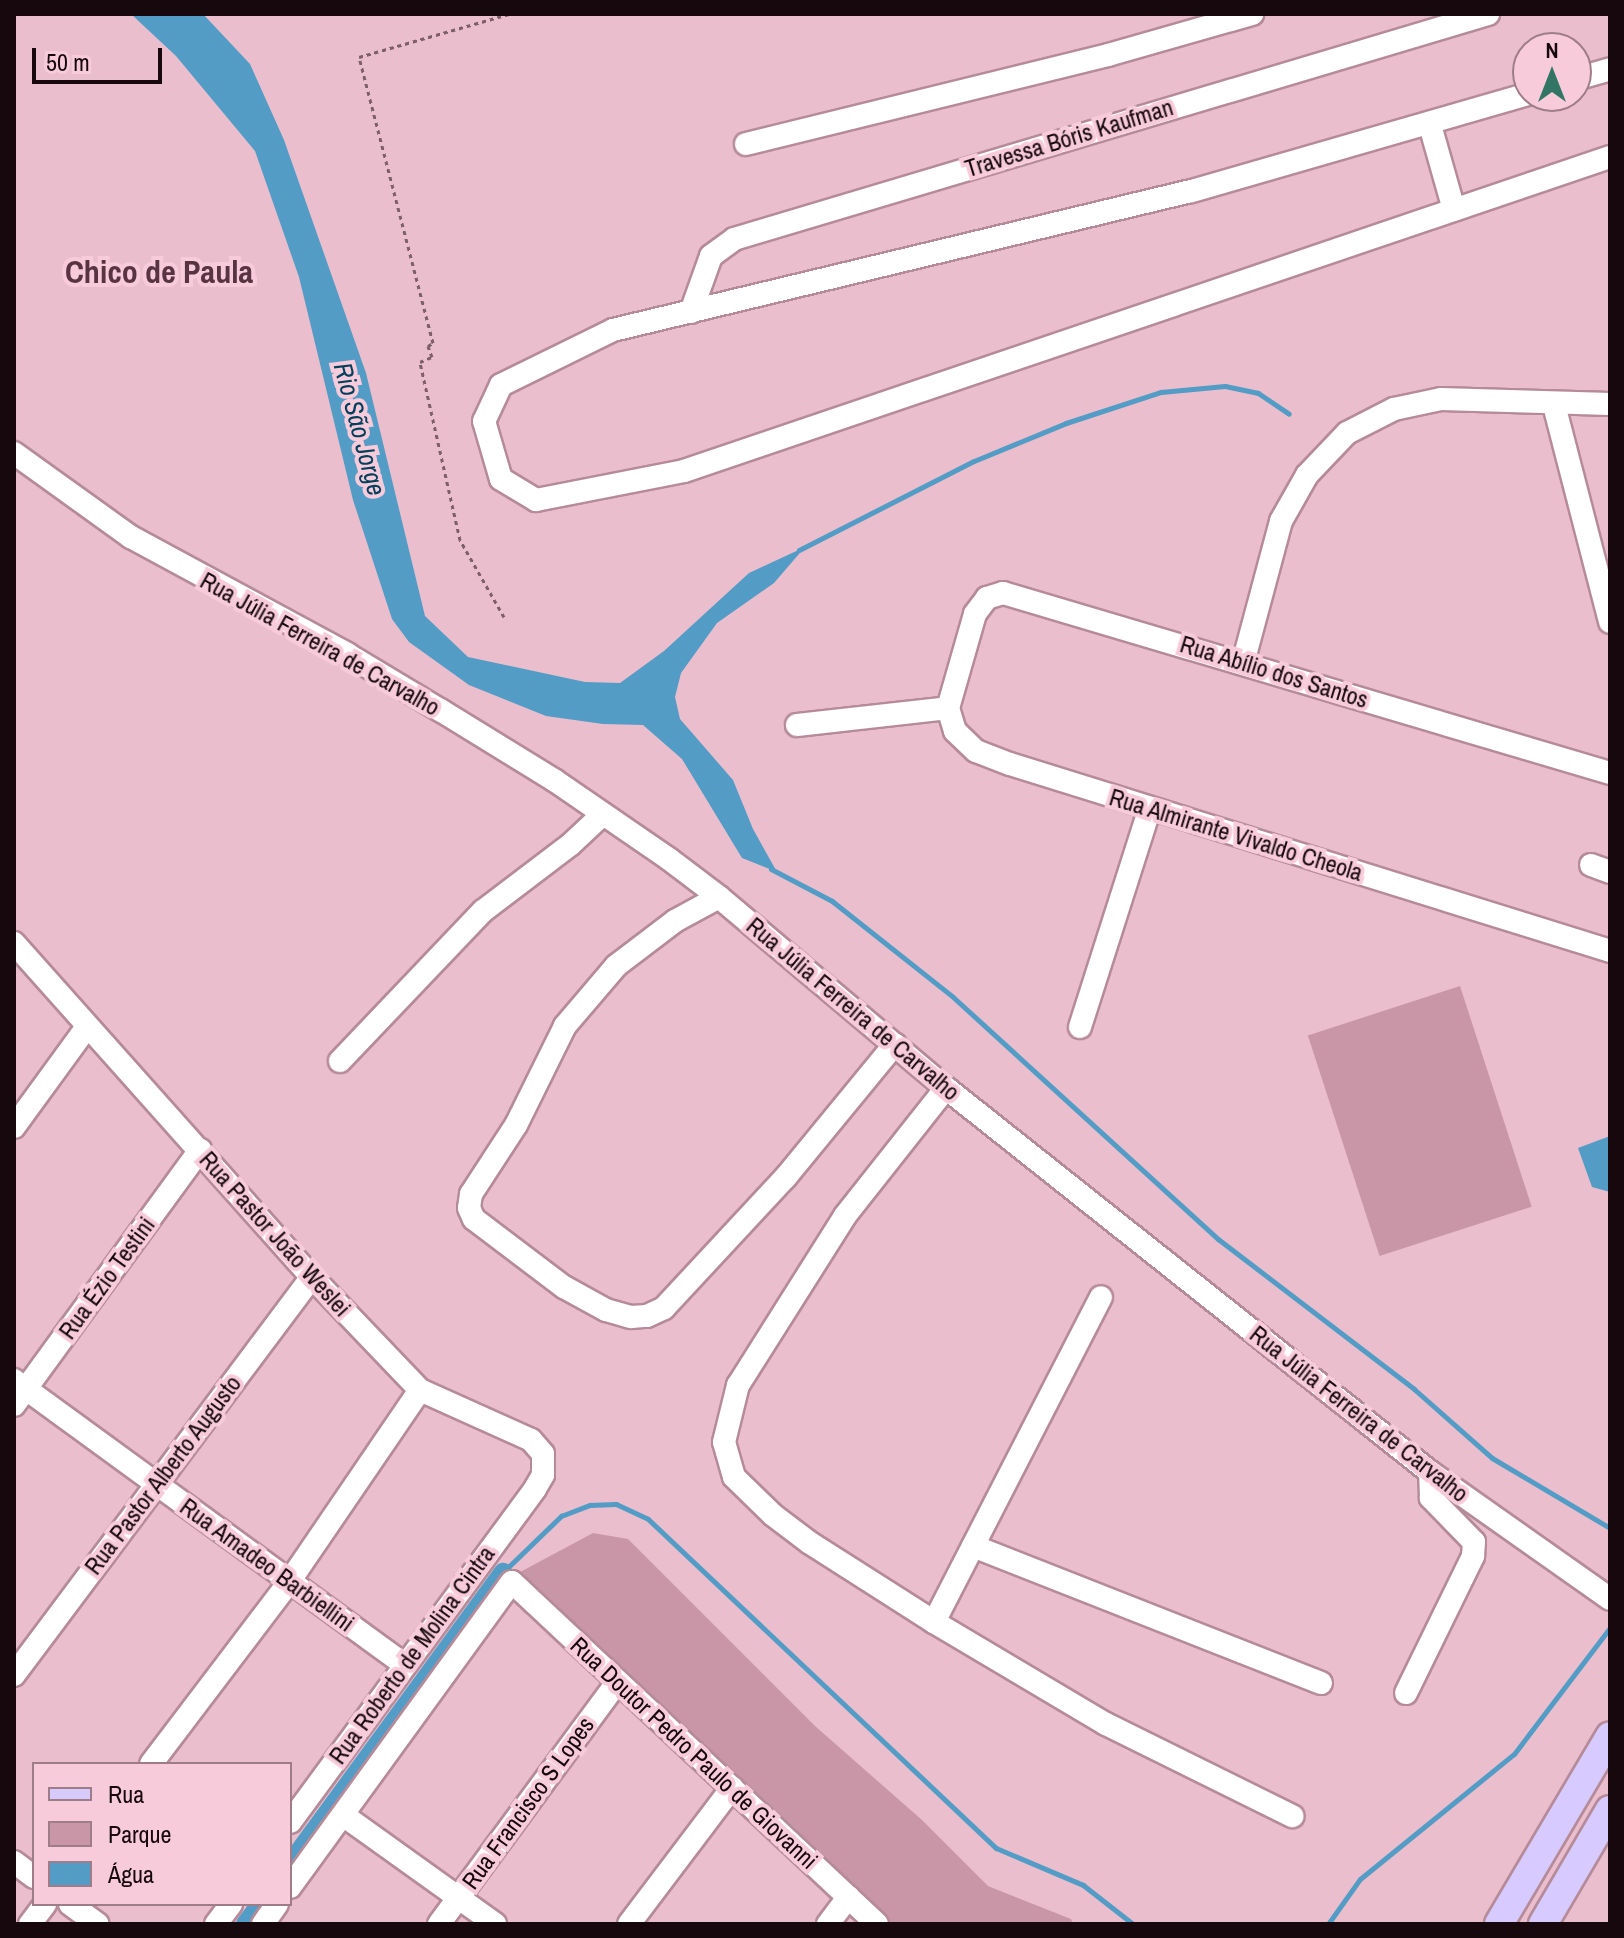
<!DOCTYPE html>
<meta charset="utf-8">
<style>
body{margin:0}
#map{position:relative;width:1624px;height:1938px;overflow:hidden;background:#ebbece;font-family:"Archivo Narrow",sans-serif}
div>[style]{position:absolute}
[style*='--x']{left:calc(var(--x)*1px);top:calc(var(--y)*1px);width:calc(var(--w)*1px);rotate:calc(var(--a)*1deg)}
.green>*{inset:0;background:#c996a8;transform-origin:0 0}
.water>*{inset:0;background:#529cc5}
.stream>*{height:5px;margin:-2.5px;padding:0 2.5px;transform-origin:2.5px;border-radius:2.5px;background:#529cc5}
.canal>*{height:18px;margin:-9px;padding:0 9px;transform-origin:9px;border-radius:9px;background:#529cc5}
.path>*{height:3px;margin-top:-1.5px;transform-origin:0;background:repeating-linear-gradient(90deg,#7c5f6a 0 4px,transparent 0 8px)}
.roads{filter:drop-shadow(2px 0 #b58b9a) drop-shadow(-2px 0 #b58b9a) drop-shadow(0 2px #b58b9a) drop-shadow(0 -2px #b58b9a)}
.minor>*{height:22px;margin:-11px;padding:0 11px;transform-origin:11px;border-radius:11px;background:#fff}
.major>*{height:28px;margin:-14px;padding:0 14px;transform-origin:14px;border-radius:14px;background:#d7cafe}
span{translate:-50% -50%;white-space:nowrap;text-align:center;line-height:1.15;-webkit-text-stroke:8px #f8cbdb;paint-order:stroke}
.street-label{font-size:24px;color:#16080d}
.water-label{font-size:26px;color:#00405c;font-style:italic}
.district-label{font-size:32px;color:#583442;font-weight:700}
.frame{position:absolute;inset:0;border:16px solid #16080d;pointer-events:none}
.legend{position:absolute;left:32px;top:1762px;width:260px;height:144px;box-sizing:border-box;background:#f8cbdb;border:2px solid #9e7d89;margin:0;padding:10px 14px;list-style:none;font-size:24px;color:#16080d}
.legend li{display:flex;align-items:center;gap:16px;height:40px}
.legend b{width:40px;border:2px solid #9e7d89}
.north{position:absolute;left:1512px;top:32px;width:80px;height:80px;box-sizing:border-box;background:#f8cbdb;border:2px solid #9e7d89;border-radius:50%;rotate:0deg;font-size:22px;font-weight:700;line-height:32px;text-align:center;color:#16080d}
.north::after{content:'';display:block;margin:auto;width:28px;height:36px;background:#337565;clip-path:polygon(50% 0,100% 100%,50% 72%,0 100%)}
.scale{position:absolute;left:32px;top:48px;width:130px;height:36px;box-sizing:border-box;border:4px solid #16080d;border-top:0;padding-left:10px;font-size:24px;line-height:28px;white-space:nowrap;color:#16080d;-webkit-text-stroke:6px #f8cbdb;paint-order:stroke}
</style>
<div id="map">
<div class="green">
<div style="left:1460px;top:986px;width:232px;height:160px;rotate:72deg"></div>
<div style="clip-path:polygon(593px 1533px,628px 1539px,815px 1726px,922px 1820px,988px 1886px,1071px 1919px,1073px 1924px,877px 1924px,509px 1578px)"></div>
</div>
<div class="water">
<div style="clip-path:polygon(131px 14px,203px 14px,250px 64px,284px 140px,366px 373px,425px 616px,468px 657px,585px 682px,620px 683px,664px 651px,749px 573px,805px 547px,774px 583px,717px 623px,681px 673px,675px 697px,680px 719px,733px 780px,753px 829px,777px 872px,742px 858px,682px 759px,643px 725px,603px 724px,546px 716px,469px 685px,409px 642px,392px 619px,353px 500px,299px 277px,255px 151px,176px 56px)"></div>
<div style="clip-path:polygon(1610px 1136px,1610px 1192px,1592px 1187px,1578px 1148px)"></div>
</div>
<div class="stream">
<div style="--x:799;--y:550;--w:196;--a:-27"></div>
<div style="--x:974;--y:461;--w:100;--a:-22.4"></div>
<div style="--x:1066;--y:423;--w:100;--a:-18.1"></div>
<div style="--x:1161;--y:392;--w:64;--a:-5.4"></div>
<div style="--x:1225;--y:386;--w:34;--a:12"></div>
<div style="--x:1258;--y:393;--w:37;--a:34"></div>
<div style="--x:771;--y:869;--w:69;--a:27.7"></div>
<div style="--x:832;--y:901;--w:154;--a:38.4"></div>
<div style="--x:953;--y:997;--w:359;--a:42.4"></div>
<div style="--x:1218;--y:1239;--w:247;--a:37.4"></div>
<div style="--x:1414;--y:1389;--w:104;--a:41.5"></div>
<div style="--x:1492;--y:1458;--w:137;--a:30.7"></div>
<div style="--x:503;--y:1572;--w:81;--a:-44"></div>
<div style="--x:561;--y:1516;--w:31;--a:-21"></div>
<div style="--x:590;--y:1505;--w:26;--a:-2"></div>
<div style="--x:616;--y:1504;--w:35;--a:25"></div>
<div style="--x:648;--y:1519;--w:479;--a:43.4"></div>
<div style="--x:996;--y:1848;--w:95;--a:23"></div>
<div style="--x:1083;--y:1885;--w:63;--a:38"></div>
<div style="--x:1328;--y:1924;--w:55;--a:-54.6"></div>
<div style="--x:1360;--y:1879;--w:198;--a:-39.1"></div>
<div style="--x:1514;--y:1754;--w:157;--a:-52.8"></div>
</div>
<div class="canal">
<div style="--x:290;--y:1863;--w:361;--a:-53.8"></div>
<div style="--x:245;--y:1924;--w:25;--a:-53"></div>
</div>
<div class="path">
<div style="--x:504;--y:617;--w:89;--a:-119.7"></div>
<div style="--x:460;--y:540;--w:182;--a:-102.7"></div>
<div style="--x:420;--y:362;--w:13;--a:-23"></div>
<div style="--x:432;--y:357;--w:12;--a:-110"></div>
<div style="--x:428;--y:346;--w:6;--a:-31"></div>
<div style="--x:433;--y:343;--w:295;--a:-104.5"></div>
<div style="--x:359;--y:57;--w:156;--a:-16"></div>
</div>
<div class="roads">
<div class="minor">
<div style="--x:1576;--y:79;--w:35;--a:-16"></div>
<div style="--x:1528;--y:94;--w:351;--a:163.9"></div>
<div style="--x:1191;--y:191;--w:594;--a:166.48"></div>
<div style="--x:613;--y:330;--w:125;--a:153.8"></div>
<div style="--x:501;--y:385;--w:40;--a:115"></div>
<div style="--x:484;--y:421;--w:60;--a:73.7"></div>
<div style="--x:501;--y:479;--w:41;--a:31"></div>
<div style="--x:536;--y:500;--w:151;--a:-11.1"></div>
<div style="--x:684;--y:471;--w:978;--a:-18.73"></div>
<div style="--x:1430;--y:125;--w:88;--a:74.2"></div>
<div style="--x:746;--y:144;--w:373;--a:-13.8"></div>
<div style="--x:1108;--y:55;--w:150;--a:-15.9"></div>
<div style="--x:691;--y:312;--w:59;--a:-70.3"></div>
<div style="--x:711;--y:256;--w:29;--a:-36"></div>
<div style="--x:734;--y:239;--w:787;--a:-16.62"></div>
<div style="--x:1554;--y:405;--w:224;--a:75.5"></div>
<div style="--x:14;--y:453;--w:144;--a:35.7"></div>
<div style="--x:131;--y:537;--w:246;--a:28.4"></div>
<div style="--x:347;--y:654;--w:109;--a:31.1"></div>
<div style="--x:440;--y:710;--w:134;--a:31.6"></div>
<div style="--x:554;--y:780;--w:140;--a:34.5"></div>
<div style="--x:669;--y:859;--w:63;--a:37.2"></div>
<div style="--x:719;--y:897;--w:297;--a:40.1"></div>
<div style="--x:946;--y:1088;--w:618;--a:38.43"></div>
<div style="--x:1430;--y:1472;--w:220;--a:35.2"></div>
<div style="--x:1243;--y:663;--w:147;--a:-75"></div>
<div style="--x:1281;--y:521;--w:53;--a:-60.5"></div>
<div style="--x:1307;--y:475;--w:58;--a:-46.4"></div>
<div style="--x:1347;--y:433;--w:53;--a:-27.1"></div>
<div style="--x:1394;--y:409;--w:48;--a:-12"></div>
<div style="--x:1441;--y:399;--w:169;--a:1.7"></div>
<div style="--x:797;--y:725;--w:152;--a:-6.4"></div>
<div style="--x:1610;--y:773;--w:633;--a:-163.48"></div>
<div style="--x:1003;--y:593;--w:17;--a:163"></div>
<div style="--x:987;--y:598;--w:20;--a:127"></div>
<div style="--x:975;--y:614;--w:98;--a:106"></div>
<div style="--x:948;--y:708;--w:24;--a:73"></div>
<div style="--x:955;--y:731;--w:29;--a:44"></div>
<div style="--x:976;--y:751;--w:36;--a:21"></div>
<div style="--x:1010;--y:764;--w:628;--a:17.31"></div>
<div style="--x:1591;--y:865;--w:20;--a:20"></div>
<div style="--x:719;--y:897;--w:50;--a:151.4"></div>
<div style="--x:675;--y:921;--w:74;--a:142.7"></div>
<div style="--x:616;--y:966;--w:79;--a:130.4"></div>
<div style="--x:565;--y:1026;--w:110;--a:116.3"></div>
<div style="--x:516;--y:1125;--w:82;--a:123.1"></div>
<div style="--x:471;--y:1194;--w:14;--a:98"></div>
<div style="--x:469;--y:1208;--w:12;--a:66"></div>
<div style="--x:474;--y:1219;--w:113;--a:37.1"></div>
<div style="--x:564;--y:1287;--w:48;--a:28.7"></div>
<div style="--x:606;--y:1310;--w:26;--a:16"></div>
<div style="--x:631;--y:1317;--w:16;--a:-4"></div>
<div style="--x:647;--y:1316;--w:19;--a:-25"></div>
<div style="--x:664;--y:1308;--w:178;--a:-47.1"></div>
<div style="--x:785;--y:1178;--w:173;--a:-50.6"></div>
<div style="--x:14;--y:943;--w:448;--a:48.3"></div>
<div style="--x:312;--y:1277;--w:156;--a:46.3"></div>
<div style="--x:420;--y:1390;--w:122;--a:24.2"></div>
<div style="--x:531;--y:1440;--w:18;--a:49"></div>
<div style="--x:543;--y:1454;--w:21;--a:90"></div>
<div style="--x:543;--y:1475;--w:16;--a:120"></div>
<div style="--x:535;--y:1489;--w:413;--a:126.3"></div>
<div style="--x:1080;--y:1027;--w:230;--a:-72.3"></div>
<div style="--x:340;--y:1061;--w:207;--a:-46.4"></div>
<div style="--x:483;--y:911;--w:109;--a:-37.2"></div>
<div style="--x:570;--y:845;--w:45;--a:-43.2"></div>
<div style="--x:946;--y:1088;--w:163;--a:128.3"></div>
<div style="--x:845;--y:1216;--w:200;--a:122.3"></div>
<div style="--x:738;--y:1385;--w:59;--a:103.8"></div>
<div style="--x:724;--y:1442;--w:36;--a:74"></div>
<div style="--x:734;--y:1477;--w:54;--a:44.3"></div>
<div style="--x:773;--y:1515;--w:46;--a:37.1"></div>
<div style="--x:810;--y:1543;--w:147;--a:32.5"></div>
<div style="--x:934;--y:1622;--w:200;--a:30.7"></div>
<div style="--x:1106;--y:1724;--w:208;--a:26.3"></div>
<div style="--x:14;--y:1127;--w:124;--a:-53.9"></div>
<div style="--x:14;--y:1380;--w:482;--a:36.1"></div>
<div style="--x:14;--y:1405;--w:316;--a:-53.9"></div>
<div style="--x:973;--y:1546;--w:374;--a:21.5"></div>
<div style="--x:934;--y:1622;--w:365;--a:-62.8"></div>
<div style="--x:14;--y:1675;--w:497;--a:-53.2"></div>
<div style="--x:1406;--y:1693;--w:153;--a:-63.9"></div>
<div style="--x:1473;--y:1556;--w:14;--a:-86"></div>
<div style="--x:1474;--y:1542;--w:62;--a:-134.3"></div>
<div style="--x:1431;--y:1498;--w:26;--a:-92"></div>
<div style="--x:151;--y:1764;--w:228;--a:-52.8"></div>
<div style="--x:289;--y:1582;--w:232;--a:-55.7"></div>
<div style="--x:343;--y:1815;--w:187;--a:35.6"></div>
<div style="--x:14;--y:1862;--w:25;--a:37"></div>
<div style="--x:290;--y:1887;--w:377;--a:-54"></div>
<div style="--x:512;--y:1582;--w:500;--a:43.14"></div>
<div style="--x:70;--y:1904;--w:34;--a:36"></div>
<div style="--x:30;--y:1924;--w:25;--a:-53"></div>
<div style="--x:216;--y:1924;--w:25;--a:-53"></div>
<div style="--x:263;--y:1924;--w:24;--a:-55"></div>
<div style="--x:439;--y:1924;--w:300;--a:-53.6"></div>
<div style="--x:629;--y:1924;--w:171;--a:-52.9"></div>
<div style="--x:828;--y:1924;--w:34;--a:-53"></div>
</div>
<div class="major">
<div style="--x:1499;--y:1924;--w:218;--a:-59.4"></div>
<div style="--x:1543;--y:1924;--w:132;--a:-59.6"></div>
</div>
</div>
<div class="street-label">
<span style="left:1069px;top:138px;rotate:-17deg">Travessa Bóris Kaufman</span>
<span style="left:320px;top:644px;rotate:29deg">Rua Júlia Ferreira de Carvalho</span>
<span style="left:1274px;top:672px;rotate:17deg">Rua Abílio dos Santos</span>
<span style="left:1236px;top:835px;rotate:17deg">Rua Almirante Vivaldo Cheola</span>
<span style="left:853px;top:1009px;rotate:40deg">Rua Júlia Ferreira de Carvalho</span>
<span style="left:275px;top:1234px;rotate:48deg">Rua Pastor João Weslei</span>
<span style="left:107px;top:1278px;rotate:-54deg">Rua Ézio Testini</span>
<span style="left:1359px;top:1414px;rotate:38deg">Rua Júlia Ferreira de Carvalho</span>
<span style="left:163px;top:1475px;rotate:-53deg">Rua Pastor Alberto Augusto</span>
<span style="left:267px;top:1565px;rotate:36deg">Rua Amadeo Barbiellini</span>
<span style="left:412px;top:1655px;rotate:-54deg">Rua Roberto de Molina Cintra</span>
<span style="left:694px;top:1753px;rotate:43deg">Rua Doutor Pedro Paulo de Giovanni</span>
<span style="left:528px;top:1803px;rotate:-54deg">Rua Francisco S Lopes</span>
</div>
<div class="water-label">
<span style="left:360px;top:429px;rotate:75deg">Rio São Jorge</span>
</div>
<div class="district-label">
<span style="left:159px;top:272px">Chico de Paula</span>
</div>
<div class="frame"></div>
<ul class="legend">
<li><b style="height:10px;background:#d7cafe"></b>Rua</li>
<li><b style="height:22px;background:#c996a8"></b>Parque</li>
<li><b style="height:22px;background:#529cc5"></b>Água</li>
</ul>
<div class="north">N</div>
<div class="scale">50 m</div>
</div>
